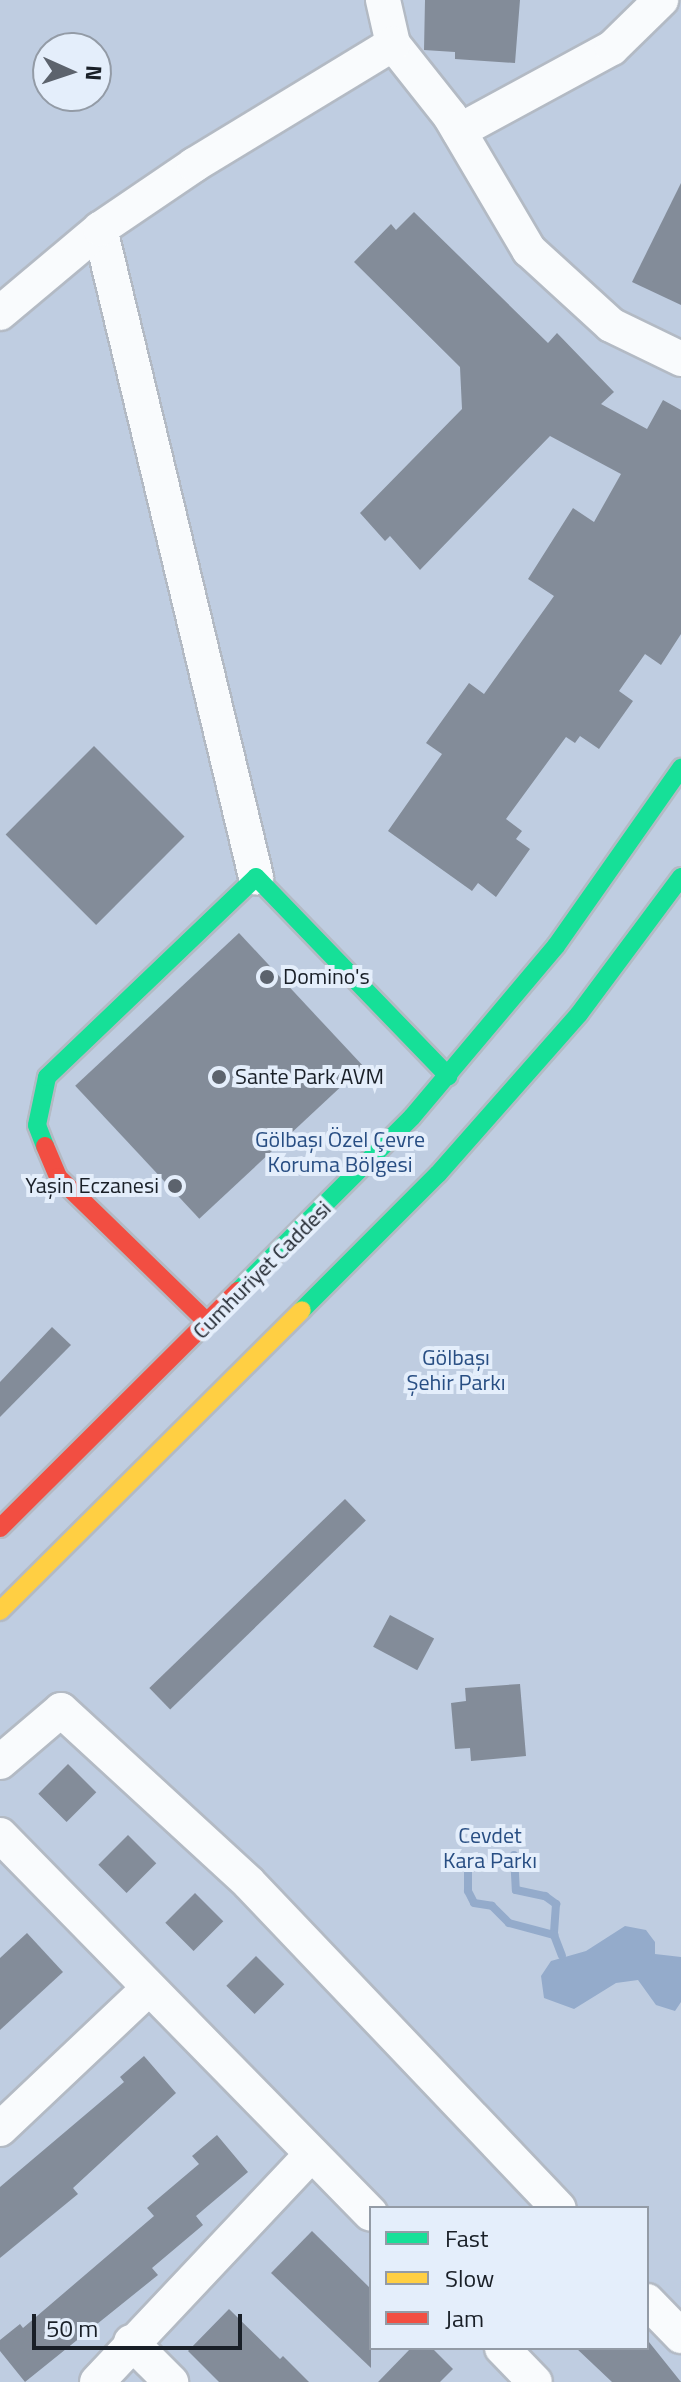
<!DOCTYPE html>
<meta charset="utf-8">
<style>
body{margin:0}
#map{position:relative;width:681px;height:2382px;overflow:hidden;background:#d9e2ef;font-family:"Titillium Web",sans-serif}
div>[style]{position:absolute}
[style*='--x']{left:calc(var(--x)*1px);top:calc(var(--y)*1px);width:calc(var(--w)*1px);rotate:calc(var(--a)*1deg)}
.green>*{inset:0;background:#bfcde1}
.water>*{inset:0;background:#94abcb}
.stream>*{height:8px;margin:-4px;padding:0 4px;transform-origin:4px;border-radius:4px;background:#94abcb}
.building>*{inset:0;background:#838c99;transform-origin:0 0}
.roads{filter:drop-shadow(2px 0 #b3bac4) drop-shadow(-2px 0 #b3bac4) drop-shadow(0 2px #b3bac4) drop-shadow(0 -2px #b3bac4)}
.street>*{height:34px;margin:-17px;padding:0 17px;transform-origin:17px;border-radius:17px;background:#f9fbfd}
.fast>*{height:18px;margin:-9px;padding:0 9px;transform-origin:9px;border-radius:9px;background:#16e098}
.slow>*{height:18px;margin:-9px;padding:0 9px;transform-origin:9px;border-radius:9px;background:#ffcf43}
.jam>*{height:18px;margin:-9px;padding:0 9px;transform-origin:9px;border-radius:9px;background:#f24e42}
.dots>*{width:22px;height:22px;translate:-50% -50%;box-sizing:border-box;border:4px solid #e4eefb;border-radius:50%}
span{translate:-50% -50%;white-space:nowrap;text-align:center;line-height:1.15;-webkit-text-stroke:8px #e4eefb;paint-order:stroke}
.poi-label{font-size:22px;color:#191f27}
.left{translate:0 -50%;text-align:left}
.right{translate:-100% -50%;text-align:right}
.park-label{font-size:22px;color:#284e83}
.street-label{font-size:22px;color:#191f27}
.legend{position:absolute;left:369px;top:2206px;width:280px;height:144px;box-sizing:border-box;background:#e4eefb;border:2px solid #939ba6;margin:0;padding:10px 14px;list-style:none;font-size:24px;color:#191f27}
.legend li{display:flex;align-items:center;gap:16px;height:40px}
.legend b{width:40px;border:2px solid #939ba6}
.north{position:absolute;left:32px;top:32px;width:80px;height:80px;box-sizing:border-box;background:#e4eefb;border:2px solid #939ba6;border-radius:50%;rotate:93deg;font-size:22px;font-weight:700;line-height:32px;text-align:center;color:#191f27}
.north::after{content:'';display:block;margin:auto;width:28px;height:36px;background:#5c636d;clip-path:polygon(50% 0,100% 100%,50% 72%,0 100%)}
.scale{position:absolute;left:32px;top:2314px;width:210px;height:36px;box-sizing:border-box;border:4px solid #191f27;border-top:0;padding-left:10px;font-size:24px;line-height:28px;white-space:nowrap;color:#191f27;-webkit-text-stroke:6px #e4eefb;paint-order:stroke}
</style>
<div id="map">
<div class="green">
<div style="clip-path:polygon(evenodd,0 0,681px 0,681px 2382px,0 2382px,0 0,48px 48px,96px 48px,96px 96px,48px 96px,48px 48px,0 0,371px 2208px,647px 2208px,647px 2348px,371px 2348px,371px 2208px)"></div>
</div>
<div class="water">
<div style="clip-path:polygon(625px 1926px,646px 1930px,655px 1942px,655px 1954px,681px 1957px,681px 2002px,675px 2011px,656px 2005px,638px 1980px,616px 1983px,574px 2009px,544px 1998px,541px 1976px,551px 1961px,586px 1951px)"></div>
</div>
<div class="stream">
<div style="--x:514;--y:1855;--w:35;--a:87"></div>
<div style="--x:516;--y:1890;--w:30;--a:12"></div>
<div style="--x:545;--y:1896;--w:14;--a:36"></div>
<div style="--x:556;--y:1904;--w:31;--a:94"></div>
<div style="--x:554;--y:1935;--w:22;--a:69"></div>
<div style="--x:468;--y:1859;--w:32;--a:90"></div>
<div style="--x:468;--y:1891;--w:13;--a:63"></div>
<div style="--x:474;--y:1903;--w:18;--a:9"></div>
<div style="--x:492;--y:1906;--w:24;--a:45"></div>
<div style="--x:509;--y:1923;--w:47;--a:14.9"></div>
</div>
<div class="building">
<div style="clip-path:polygon(425px 0,520px 0,515px 63px,455px 59px,455px 52px,424px 50px)"></div>
<div style="clip-path:polygon(681px 183px,681px 305px,632px 282px)"></div>
<div style="clip-path:polygon(414px 212px,548px 343px,557px 333px,614px 392px,601px 404px,647px 429px,663px 400px,681px 410px,681px 634px,661px 665px,645px 654px,619px 691px,633px 701px,599px 749px,580px 736px,575px 743px,566px 737px,506px 819px,522px 831px,516px 839px,530px 849px,496px 897px,478px 883px,472px 891px,388px 831px,442px 754px,426px 743px,469px 683px,484px 694px,554px 596px,528px 579px,573px 508px,594px 522px,621px 474px,550px 436px,420px 570px,390px 536px,385px 541px,360px 513px,462px 409px,460px 367px,354px 262px,391px 224px,396px 230px)"></div>
<div style="left:94px;top:746px;width:128px;height:125px;rotate:45deg"></div>
<div style="left:239px;top:933px;width:182px;height:224px;rotate:47deg"></div>
<div style="clip-path:polygon(52px 1327px,71px 1345px,0 1417px,0 1382px)"></div>
<div style="left:345px;top:1499px;width:30px;height:272px;rotate:46deg"></div>
<div style="left:390px;top:1615px;width:50px;height:36px;rotate:28deg"></div>
<div style="clip-path:polygon(520px 1684px,526px 1756px,471px 1761px,470px 1748px,455px 1749px,451px 1703px,466px 1701px,465px 1688px)"></div>
<div style="left:68px;top:1764px;width:40px;height:42px;rotate:45deg"></div>
<div style="left:128px;top:1835px;width:40px;height:42px;rotate:45deg"></div>
<div style="left:195px;top:1893px;width:40px;height:42px;rotate:45deg"></div>
<div style="clip-path:polygon(27px 1933px,63px 1972px,0 2030px,0 1958px)"></div>
<div style="left:256px;top:1956px;width:40px;height:42px;rotate:45deg"></div>
<div style="clip-path:polygon(144px 2056px,176px 2093px,73px 2188px,78px 2194px,0 2258px,0 2187px,124px 2082px,120px 2077px)"></div>
<div style="clip-path:polygon(217px 2135px,248px 2172px,196px 2216px,203px 2225px,152px 2268px,158px 2275px,25px 2382px,0 2351px,0 2340px,20px 2324px,23px 2328px,154px 2216px,147px 2208px,199px 2164px,192px 2156px)"></div>
<div style="clip-path:polygon(312px 2231px,371px 2289px,371px 2368px,271px 2273px)"></div>
<div style="clip-path:polygon(229px 2309px,280px 2359px,283px 2356px,309px 2382px,219px 2382px,188px 2351px)"></div>
<div style="clip-path:polygon(649px 2342px,681px 2382px,612px 2382px,576px 2348px,647px 2348px)"></div>
<div style="clip-path:polygon(411px 2348px,432px 2348px,453px 2369px,440px 2382px,378px 2382px)"></div>
</div>
<div class="roads">
<div class="street">
<div style="--x:383;--y:0;--w:45;--a:77.2"></div>
<div style="--x:393;--y:44;--w:92;--a:51.6"></div>
<div style="--x:450;--y:116;--w:156;--a:59.5"></div>
<div style="--x:529;--y:250;--w:111;--a:42.4"></div>
<div style="--x:611;--y:325;--w:78;--a:25.9"></div>
<div style="--x:459;--y:131;--w:174;--a:-28.5"></div>
<div style="--x:612;--y:48;--w:69;--a:-44.4"></div>
<div style="--x:100;--y:229;--w:667;--a:76.46"></div>
<div style="--x:0;--y:313;--w:131;--a:-40"></div>
<div style="--x:100;--y:229;--w:114;--a:-34.2"></div>
<div style="--x:194;--y:165;--w:233;--a:-31.3"></div>
<div style="--x:0;--y:1762;--w:80;--a:-40.4"></div>
<div style="--x:61;--y:1710;--w:255;--a:42.6"></div>
<div style="--x:249;--y:1883;--w:449;--a:46.4"></div>
<div style="--x:0;--y:1835;--w:530;--a:45.61"></div>
<div style="--x:0;--y:2129;--w:205;--a:-43.4"></div>
<div style="--x:647;--y:2301;--w:49;--a:45.8"></div>
<div style="--x:131;--y:2342;--w:57;--a:45"></div>
<div style="--x:502;--y:2348;--w:47;--a:45.9"></div>
<div style="--x:97;--y:2382;--w:313;--a:-46.7"></div>
</div>
<div class="fast">
<div style="--x:45;--y:1146;--w:22;--a:-111"></div>
<div style="--x:37;--y:1125;--w:49;--a:-78.2"></div>
<div style="--x:47;--y:1077;--w:289;--a:-43.7"></div>
<div style="--x:256;--y:877;--w:277;--a:46"></div>
<div style="--x:238;--y:1291;--w:246;--a:-45"></div>
<div style="--x:412;--y:1117;--w:224;--a:-49.9"></div>
<div style="--x:556;--y:946;--w:218;--a:-54.9"></div>
<div style="--x:302;--y:1310;--w:192;--a:-45"></div>
<div style="--x:438;--y:1174;--w:213;--a:-48.6"></div>
<div style="--x:579;--y:1014;--w:171;--a:-53.3"></div>
</div>
<div class="slow">
<div style="--x:0;--y:1611;--w:426;--a:-44.9"></div>
</div>
<div class="jam">
<div style="--x:45;--y:1146;--w:34;--a:67"></div>
<div style="--x:58;--y:1177;--w:209;--a:44.2"></div>
<div style="--x:0;--y:1528;--w:336;--a:-44.9"></div>
</div>
</div>
<div class="dots">
<div style="left:267px;top:977px;background:#5c636d"></div>
<div style="left:219px;top:1077px;background:#5c636d"></div>
<div style="left:175px;top:1186px;background:#5c636d"></div>
</div>
<div class="poi-label">
<span class="left" style="left:283px;top:977px">Domino's</span>
<span class="left" style="left:235px;top:1077px">Sante Park AVM</span>
<span class="right" style="left:159px;top:1186px">Yaşin Eczanesi</span>
</div>
<div class="park-label">
<span style="left:340px;top:1152px">Gölbaşı Özel Çevre<br>Koruma Bölgesi</span>
<span style="left:456px;top:1370px">Gölbaşı<br>Şehir Parkı</span>
<span style="left:490px;top:1848px">Cevdet<br>Kara Parkı</span>
</div>
<div class="street-label">
<span style="left:262px;top:1270px;rotate:-45deg">Cumhuriyet Caddesi</span>
</div>
<ul class="legend">
<li><b style="height:10px;background:#16e098"></b>Fast</li>
<li><b style="height:10px;background:#ffcf43"></b>Slow</li>
<li><b style="height:10px;background:#f24e42"></b>Jam</li>
</ul>
<div class="north">N</div>
<div class="scale">50 m</div>
</div>
